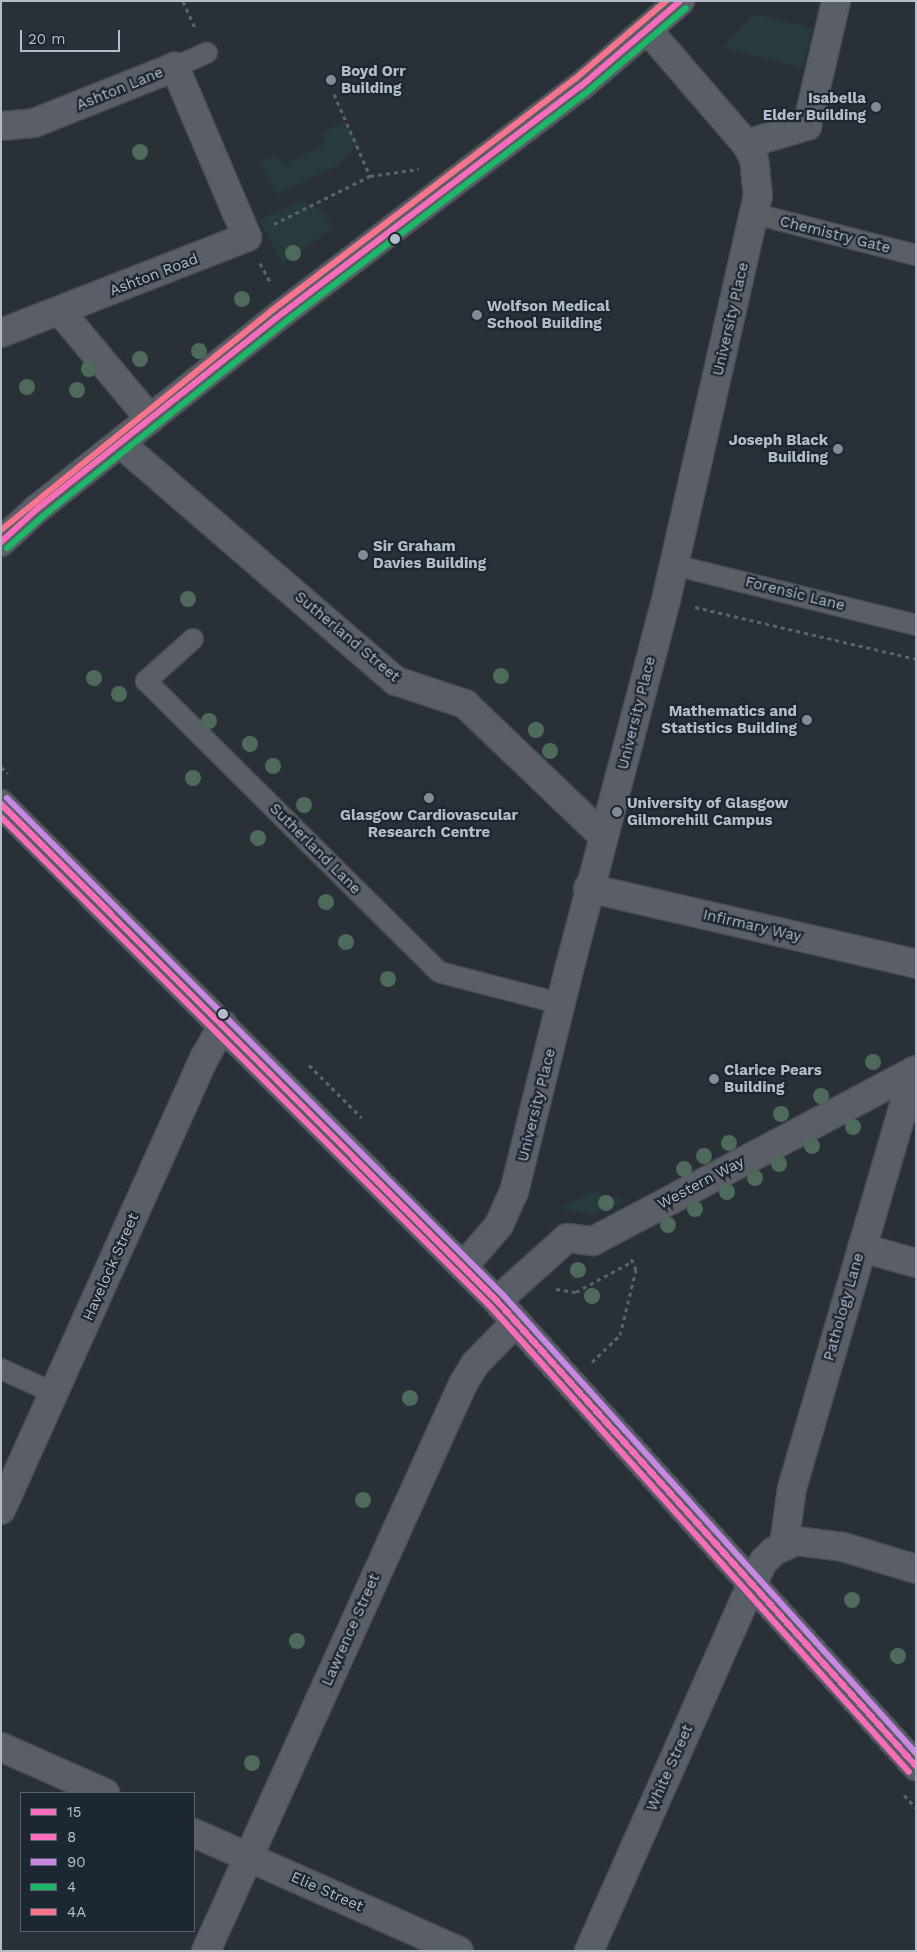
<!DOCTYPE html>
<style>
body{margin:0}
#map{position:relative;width:917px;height:1952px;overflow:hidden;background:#2a3038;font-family:"Work Sans",sans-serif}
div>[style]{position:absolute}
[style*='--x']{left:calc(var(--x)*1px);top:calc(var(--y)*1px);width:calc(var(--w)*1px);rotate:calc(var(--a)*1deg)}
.green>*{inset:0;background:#273a3e}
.path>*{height:3px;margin-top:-1.5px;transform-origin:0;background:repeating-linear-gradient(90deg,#5d636a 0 4px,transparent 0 8px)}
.roads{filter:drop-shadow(1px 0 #484c53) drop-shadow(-1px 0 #484c53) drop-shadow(0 1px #484c53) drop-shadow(0 -1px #484c53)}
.service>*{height:20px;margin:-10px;padding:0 10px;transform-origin:10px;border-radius:10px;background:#5a5e66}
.pedestrian>*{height:28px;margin:-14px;padding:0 14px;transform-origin:14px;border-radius:14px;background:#5a5e66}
.minor>*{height:28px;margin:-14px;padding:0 14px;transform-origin:14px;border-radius:14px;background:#5a5e66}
.tertiary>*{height:28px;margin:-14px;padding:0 14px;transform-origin:14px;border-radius:14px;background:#5a5e66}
.secondary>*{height:28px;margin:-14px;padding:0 14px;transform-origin:14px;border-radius:14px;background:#595d64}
.bus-1>*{height:6px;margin:-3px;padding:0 3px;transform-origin:3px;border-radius:3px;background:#fb6dba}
.bus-2>*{height:6px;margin:-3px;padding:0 3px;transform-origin:3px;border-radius:3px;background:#fb6dba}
.bus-3>*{height:6px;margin:-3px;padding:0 3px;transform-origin:3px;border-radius:3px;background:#c787e3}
.bus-4>*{height:6px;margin:-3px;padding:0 3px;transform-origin:3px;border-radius:3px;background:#1ab867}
.bus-5>*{height:6px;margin:-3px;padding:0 3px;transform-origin:3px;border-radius:3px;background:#fc738d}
.trees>*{width:16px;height:16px;margin:-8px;border-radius:50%;background:#4e6a5a}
.dots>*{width:14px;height:14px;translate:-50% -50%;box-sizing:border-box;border:2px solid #1d2633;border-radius:50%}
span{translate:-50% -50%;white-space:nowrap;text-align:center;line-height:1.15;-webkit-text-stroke:4.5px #1d2633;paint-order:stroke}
.poi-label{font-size:15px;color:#b4bcc9;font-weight:700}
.left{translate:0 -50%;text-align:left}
.right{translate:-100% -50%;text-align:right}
.street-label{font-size:15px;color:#b4bcc9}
.frame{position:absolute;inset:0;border:2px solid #b4bcc9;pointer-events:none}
.legend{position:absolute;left:20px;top:1792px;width:175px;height:140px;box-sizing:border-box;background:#1d2633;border:1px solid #59626f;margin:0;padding:6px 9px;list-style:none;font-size:15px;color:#b4bcc9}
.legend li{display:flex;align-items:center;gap:10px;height:25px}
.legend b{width:25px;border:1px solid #59626f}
.scale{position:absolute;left:20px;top:30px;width:100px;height:22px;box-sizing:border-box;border:2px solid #b4bcc9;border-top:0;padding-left:6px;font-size:15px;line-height:18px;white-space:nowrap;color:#b4bcc9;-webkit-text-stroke:4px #1d2633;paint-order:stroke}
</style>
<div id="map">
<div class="green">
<div style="clip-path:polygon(753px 14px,813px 28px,803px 68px,723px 48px)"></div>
<div style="clip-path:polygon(346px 122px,359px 143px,337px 166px,277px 194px,260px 162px,276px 155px,284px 165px,324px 145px,322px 132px)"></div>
<div style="clip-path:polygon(301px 201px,323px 211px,332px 228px,283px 264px,259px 220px)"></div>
<div style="clip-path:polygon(589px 1193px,594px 1192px,626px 1200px,592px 1215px,561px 1208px)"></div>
</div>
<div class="path">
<div style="--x:183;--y:1;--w:32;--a:66"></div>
<div style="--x:334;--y:94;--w:90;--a:66.3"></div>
<div style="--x:274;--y:224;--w:107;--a:-26.6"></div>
<div style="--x:370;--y:176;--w:49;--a:-8.1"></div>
<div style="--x:260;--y:263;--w:24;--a:62"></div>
<div style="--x:695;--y:607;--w:227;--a:13.2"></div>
<div style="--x:1;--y:767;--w:9;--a:41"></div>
<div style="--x:309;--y:1065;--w:74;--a:45"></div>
<div style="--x:556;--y:1289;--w:20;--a:9"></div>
<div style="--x:576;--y:1292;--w:65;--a:-28.5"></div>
<div style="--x:592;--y:1362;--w:39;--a:-44"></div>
<div style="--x:620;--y:1335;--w:67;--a:-76.2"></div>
<div style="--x:636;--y:1270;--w:16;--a:-112"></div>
<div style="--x:904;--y:1795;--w:18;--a:47"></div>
</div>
<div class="roads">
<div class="service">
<div style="--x:175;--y:67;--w:35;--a:-24"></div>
<div style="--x:755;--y:214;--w:166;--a:14.3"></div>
<div style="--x:674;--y:565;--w:249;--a:13.9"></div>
<div style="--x:193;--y:639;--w:63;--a:138.2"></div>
<div style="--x:146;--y:681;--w:413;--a:44.8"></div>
<div style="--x:439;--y:972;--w:127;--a:14.6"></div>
<div style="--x:1;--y:1369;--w:58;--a:24.4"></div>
</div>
<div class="pedestrian">
<div style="--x:1;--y:126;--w:33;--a:-5"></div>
<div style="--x:34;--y:123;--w:152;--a:-21.7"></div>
<div style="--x:746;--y:144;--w:64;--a:-16.4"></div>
<div style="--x:807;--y:126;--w:128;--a:-76.9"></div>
<div style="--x:121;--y:444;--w:363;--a:40.8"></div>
<div style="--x:396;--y:681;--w:73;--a:18.4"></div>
<div style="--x:465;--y:704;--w:190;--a:43.7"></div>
<div style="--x:588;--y:888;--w:337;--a:13"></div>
<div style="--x:570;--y:966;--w:378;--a:-75.3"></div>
<div style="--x:666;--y:600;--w:414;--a:-77.2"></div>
<div style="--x:758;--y:196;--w:37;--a:-96"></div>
<div style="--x:754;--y:159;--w:17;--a:-118"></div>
<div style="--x:746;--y:144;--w:150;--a:-130.7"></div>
<div style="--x:862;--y:1248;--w:56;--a:15.5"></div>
<div style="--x:497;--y:1301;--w:94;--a:-42"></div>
<div style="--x:567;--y:1238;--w:26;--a:7"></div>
<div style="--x:593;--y:1241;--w:365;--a:-27.9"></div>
<div style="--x:784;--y:1545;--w:58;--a:-82"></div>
<div style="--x:792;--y:1488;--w:434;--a:-73.7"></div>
</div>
<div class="minor">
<div style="--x:60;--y:311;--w:141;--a:50.2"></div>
<div style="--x:1;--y:333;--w:264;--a:-21.3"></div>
<div style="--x:247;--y:237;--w:185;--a:-113"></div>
<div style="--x:463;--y:1267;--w:55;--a:-49.4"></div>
<div style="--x:499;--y:1225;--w:36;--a:-66"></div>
<div style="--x:514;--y:1192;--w:233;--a:-76.1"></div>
<div style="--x:1;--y:1510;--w:497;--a:-65.8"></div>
<div style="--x:205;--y:1057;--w:37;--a:-61"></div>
<div style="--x:1;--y:1747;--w:114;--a:23.9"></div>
<div style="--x:194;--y:1833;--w:290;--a:24"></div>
<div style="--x:206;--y:1951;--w:623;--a:-65.62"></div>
<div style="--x:463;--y:1384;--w:23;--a:-59"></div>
<div style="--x:475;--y:1364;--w:59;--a:-45.7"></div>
<div style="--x:589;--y:1951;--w:399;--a:-66.1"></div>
</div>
<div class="tertiary">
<div style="--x:1;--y:542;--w:49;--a:-42.5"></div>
<div style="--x:37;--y:509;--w:316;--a:-38.6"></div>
<div style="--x:284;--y:312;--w:373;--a:-37.3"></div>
<div style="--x:581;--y:86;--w:130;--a:-40.6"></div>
<div style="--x:751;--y:1586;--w:28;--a:-63"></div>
<div style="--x:764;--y:1561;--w:14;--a:-45"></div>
<div style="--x:774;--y:1551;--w:24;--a:-24"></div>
<div style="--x:796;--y:1541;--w:47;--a:7.3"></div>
<div style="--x:843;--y:1547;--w:76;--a:16.8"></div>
</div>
<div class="secondary">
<div style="--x:1;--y:804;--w:702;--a:45.06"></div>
<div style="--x:497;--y:1301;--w:626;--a:47.98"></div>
</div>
</div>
<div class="bus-1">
<div style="--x:1;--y:542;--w:49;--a:-42.5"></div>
<div style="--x:37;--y:509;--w:316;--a:-38.6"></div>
<div style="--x:284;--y:312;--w:373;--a:-37.3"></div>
<div style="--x:581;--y:86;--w:130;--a:-40.6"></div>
<div style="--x:1;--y:804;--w:702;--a:45.06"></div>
<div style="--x:497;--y:1301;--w:626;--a:47.98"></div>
</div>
<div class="bus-2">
<div style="--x:1;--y:817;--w:693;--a:45"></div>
<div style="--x:491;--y:1307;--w:625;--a:48.05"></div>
</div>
<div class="bus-3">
<div style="--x:7;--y:798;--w:702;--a:45.06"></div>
<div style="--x:503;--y:1295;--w:617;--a:47.96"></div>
</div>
<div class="bus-4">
<div style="--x:7;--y:548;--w:48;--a:-41.6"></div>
<div style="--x:43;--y:516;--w:315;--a:-38.7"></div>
<div style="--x:289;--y:319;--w:373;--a:-37.3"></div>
<div style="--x:586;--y:93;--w:131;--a:-40.4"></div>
</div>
<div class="bus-5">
<div style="--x:1;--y:530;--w:358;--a:-39"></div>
<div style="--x:279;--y:305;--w:372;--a:-37.4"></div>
<div style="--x:575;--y:79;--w:120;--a:-40.6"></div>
</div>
<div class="trees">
<div style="left:140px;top:152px"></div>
<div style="left:293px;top:253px"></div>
<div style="left:242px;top:299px"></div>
<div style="left:199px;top:351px"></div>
<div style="left:140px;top:359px"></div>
<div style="left:89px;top:369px"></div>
<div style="left:27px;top:387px"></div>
<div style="left:77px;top:390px"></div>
<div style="left:188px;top:599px"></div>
<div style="left:501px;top:676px"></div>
<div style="left:94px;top:678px"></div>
<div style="left:119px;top:694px"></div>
<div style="left:209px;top:721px"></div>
<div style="left:536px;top:730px"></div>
<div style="left:250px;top:744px"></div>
<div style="left:550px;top:751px"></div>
<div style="left:273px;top:766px"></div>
<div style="left:193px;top:778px"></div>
<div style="left:304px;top:805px"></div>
<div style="left:258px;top:838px"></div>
<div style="left:326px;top:902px"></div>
<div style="left:346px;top:942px"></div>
<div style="left:388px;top:979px"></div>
<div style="left:873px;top:1062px"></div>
<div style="left:821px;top:1096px"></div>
<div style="left:781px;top:1114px"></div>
<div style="left:853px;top:1127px"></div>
<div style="left:729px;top:1143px"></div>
<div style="left:812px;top:1146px"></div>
<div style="left:704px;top:1156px"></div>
<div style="left:779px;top:1164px"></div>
<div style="left:684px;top:1169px"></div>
<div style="left:755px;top:1178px"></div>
<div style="left:727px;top:1192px"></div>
<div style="left:606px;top:1203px"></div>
<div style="left:695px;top:1209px"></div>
<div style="left:668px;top:1225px"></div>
<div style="left:578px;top:1270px"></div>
<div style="left:592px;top:1296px"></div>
<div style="left:410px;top:1398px"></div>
<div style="left:363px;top:1500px"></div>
<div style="left:852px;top:1600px"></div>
<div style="left:297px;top:1641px"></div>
<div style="left:898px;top:1656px"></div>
<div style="left:252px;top:1763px"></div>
</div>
<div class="dots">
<div style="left:331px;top:80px;background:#848b96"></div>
<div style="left:876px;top:107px;background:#848b96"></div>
<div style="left:395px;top:239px;background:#b4bcc9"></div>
<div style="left:477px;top:315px;background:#848b96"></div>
<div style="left:838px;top:449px;background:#848b96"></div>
<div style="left:363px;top:555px;background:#848b96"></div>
<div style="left:807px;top:720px;background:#848b96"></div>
<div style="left:429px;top:798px;background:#848b96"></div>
<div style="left:617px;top:812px;background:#848b96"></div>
<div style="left:223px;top:1014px;background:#b4bcc9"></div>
<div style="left:714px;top:1079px;background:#848b96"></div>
</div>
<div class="poi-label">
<span class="left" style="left:341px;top:80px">Boyd Orr<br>Building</span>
<span class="right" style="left:866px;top:107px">Isabella<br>Elder Building</span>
<span class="left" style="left:487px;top:315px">Wolfson Medical<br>School Building</span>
<span class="right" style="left:828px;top:449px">Joseph Black<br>Building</span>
<span class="left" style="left:373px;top:555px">Sir Graham<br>Davies Building</span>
<span class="right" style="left:797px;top:720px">Mathematics and<br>Statistics Building</span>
<span class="left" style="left:627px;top:812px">University of Glasgow<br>Gilmorehill Campus</span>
<span style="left:429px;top:824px">Glasgow Cardiovascular<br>Research Centre</span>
<span class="left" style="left:724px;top:1079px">Clarice Pears<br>Building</span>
</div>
<div class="street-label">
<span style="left:120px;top:89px;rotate:-22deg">Ashton Lane</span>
<span style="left:835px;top:235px;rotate:14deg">Chemistry Gate</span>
<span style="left:154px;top:275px;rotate:-21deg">Ashton Road</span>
<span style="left:731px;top:319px;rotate:-77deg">University Place</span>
<span style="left:795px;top:594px;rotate:14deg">Forensic Lane</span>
<span style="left:347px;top:637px;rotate:40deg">Sutherland Street</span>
<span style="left:637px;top:713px;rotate:-76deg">University Place</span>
<span style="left:315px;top:849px;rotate:45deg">Sutherland Lane</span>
<span style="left:752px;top:926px;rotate:13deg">Infirmary Way</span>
<span style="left:537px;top:1105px;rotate:-76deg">University Place</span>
<span style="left:701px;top:1183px;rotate:-28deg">Western Way</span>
<span style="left:111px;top:1267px;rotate:-66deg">Havelock Street</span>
<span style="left:844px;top:1307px;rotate:-74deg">Pathology Lane</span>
<span style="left:351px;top:1630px;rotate:-66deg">Lawrence Street</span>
<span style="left:670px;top:1768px;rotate:-66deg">White Street</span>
<span style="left:327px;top:1892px;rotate:24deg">Elie Street</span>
</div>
<div class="frame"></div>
<ul class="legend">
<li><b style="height:6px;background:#fb6dba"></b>15</li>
<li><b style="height:6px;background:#fb6dba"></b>8</li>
<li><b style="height:6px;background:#c787e3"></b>90</li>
<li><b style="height:6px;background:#1ab867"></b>4</li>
<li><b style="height:6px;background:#fc738d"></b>4A</li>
</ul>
<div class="scale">20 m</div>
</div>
